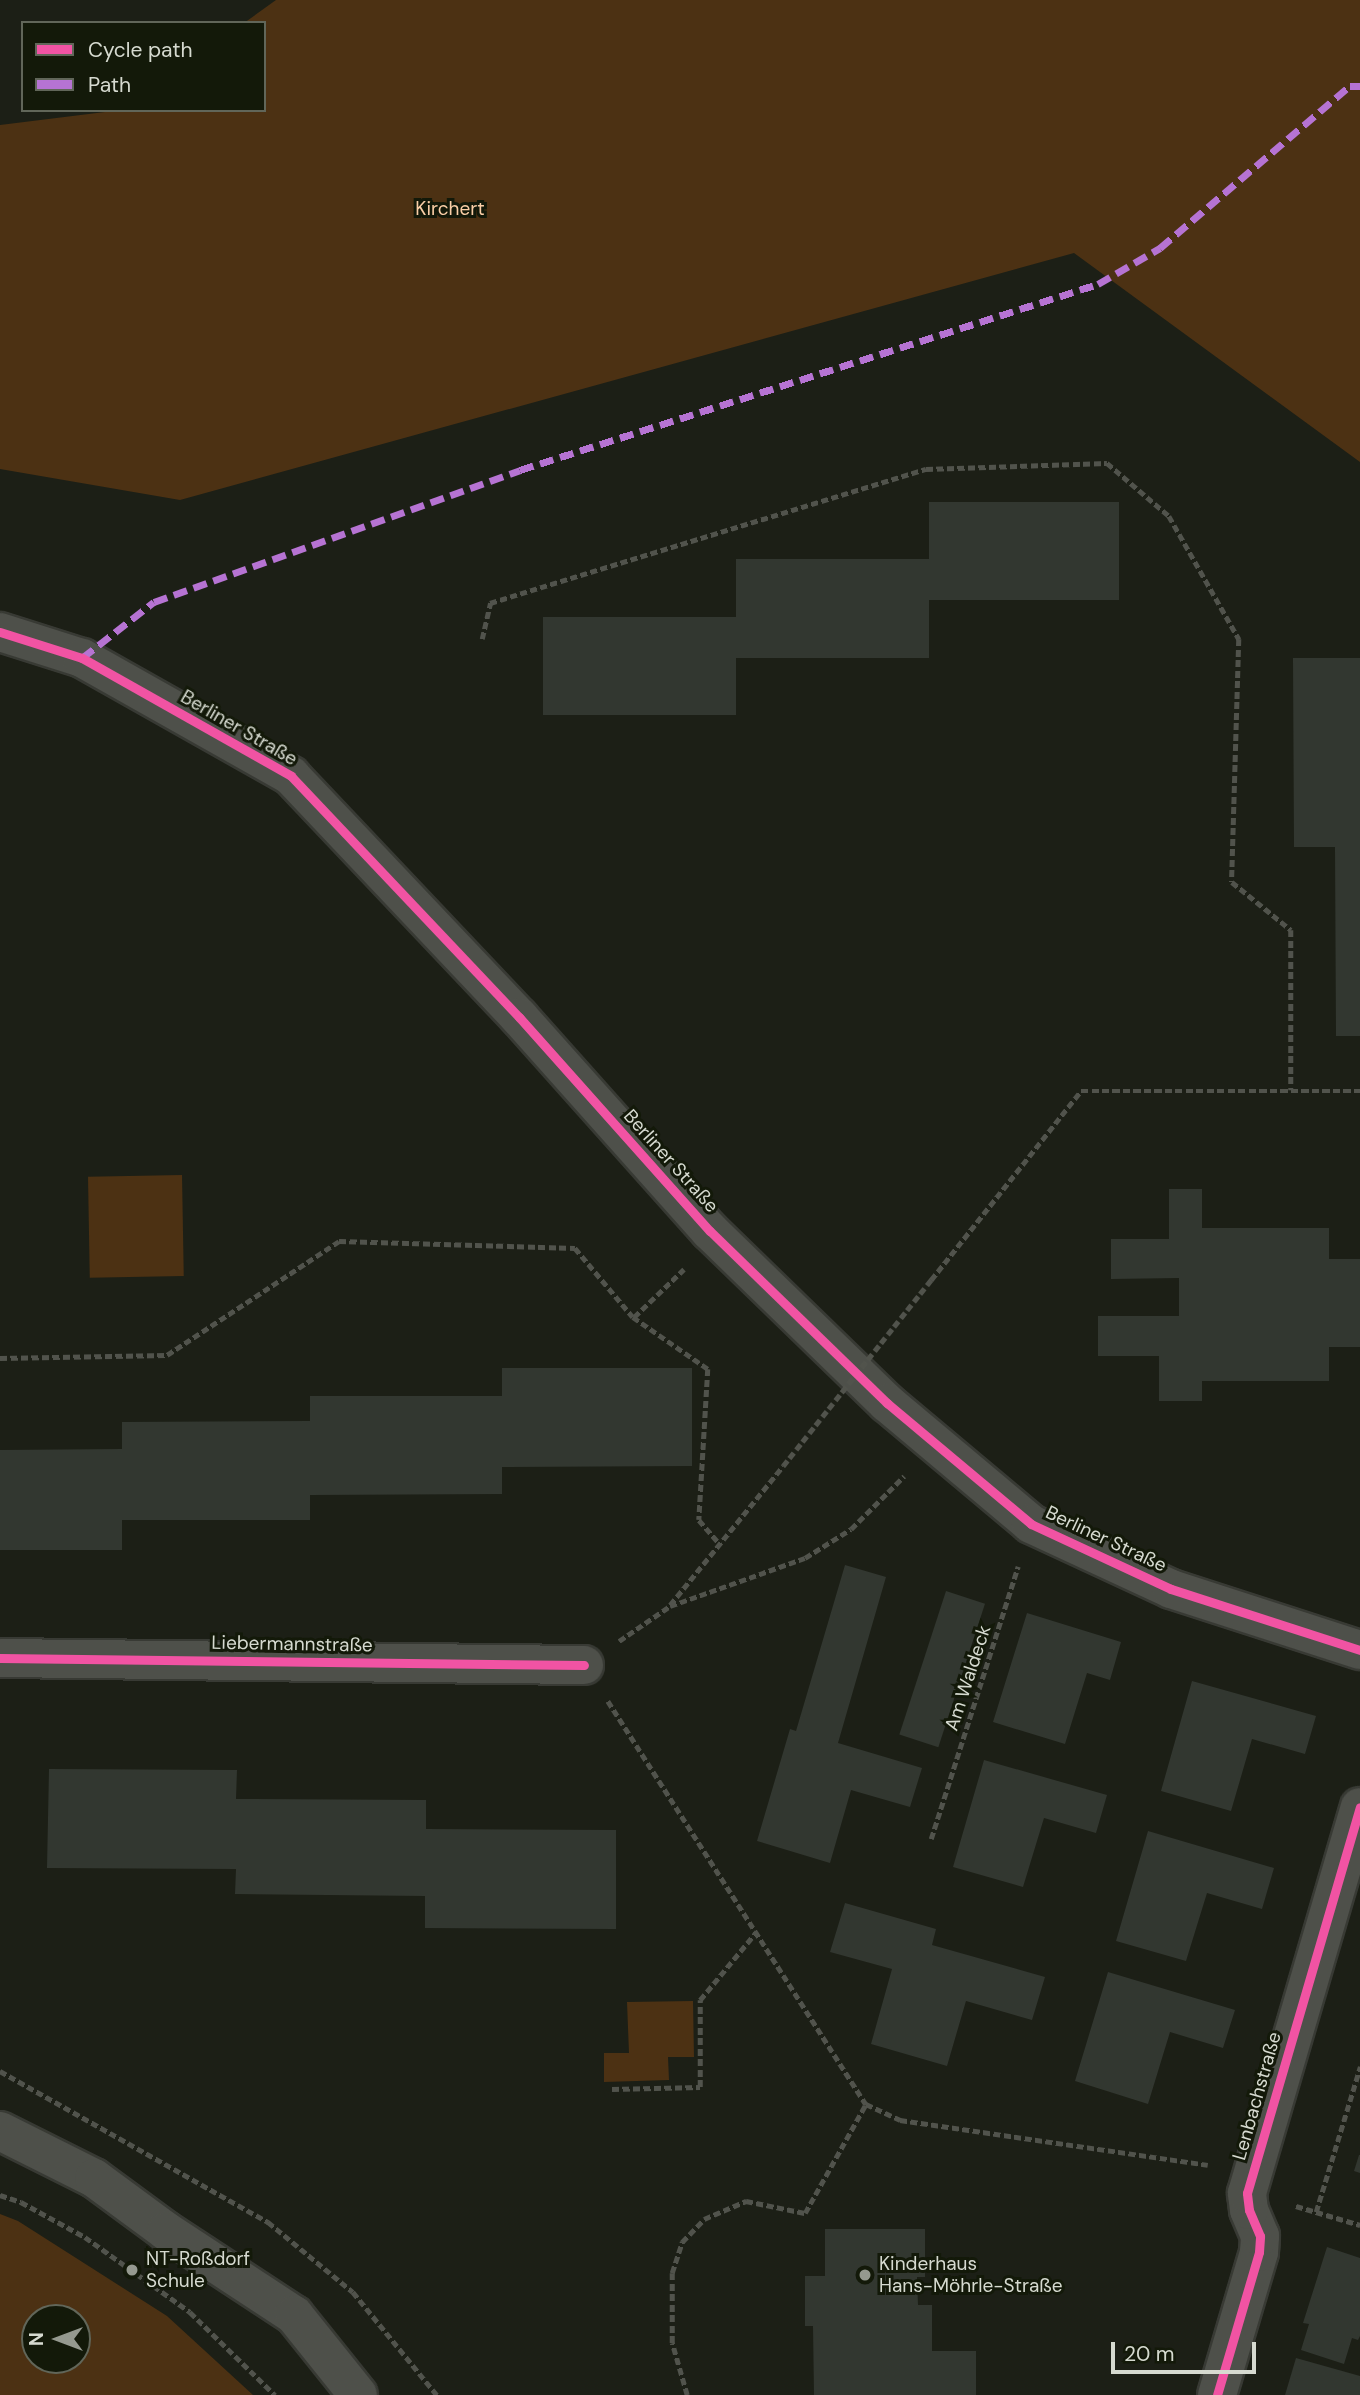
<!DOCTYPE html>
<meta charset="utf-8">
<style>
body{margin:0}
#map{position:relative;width:1360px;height:2395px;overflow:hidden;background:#1c1f16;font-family:"DM Sans",sans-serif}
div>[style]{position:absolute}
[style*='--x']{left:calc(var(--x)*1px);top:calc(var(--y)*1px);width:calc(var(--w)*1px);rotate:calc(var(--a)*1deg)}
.green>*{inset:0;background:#4c3113;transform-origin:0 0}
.building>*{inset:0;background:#323730;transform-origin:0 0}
.path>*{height:4.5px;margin-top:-2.25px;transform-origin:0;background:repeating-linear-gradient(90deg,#51534c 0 7px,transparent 0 10.5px)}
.roads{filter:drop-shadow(2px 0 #383a34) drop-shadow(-2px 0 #383a34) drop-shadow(0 2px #383a34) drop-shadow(0 -2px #383a34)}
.minor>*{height:38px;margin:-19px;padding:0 19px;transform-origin:19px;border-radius:19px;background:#4e504a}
.path-bridge>*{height:4.5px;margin-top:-2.25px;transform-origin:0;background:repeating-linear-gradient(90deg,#51534c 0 7px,transparent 0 10.5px)}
.quiet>*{height:7px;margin-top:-3.5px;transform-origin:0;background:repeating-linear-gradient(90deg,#b673d3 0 14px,transparent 0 21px)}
.cycleway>*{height:9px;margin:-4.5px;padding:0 4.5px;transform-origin:4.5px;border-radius:4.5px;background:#f153a3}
.dots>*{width:19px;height:19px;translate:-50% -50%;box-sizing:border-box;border:4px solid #131909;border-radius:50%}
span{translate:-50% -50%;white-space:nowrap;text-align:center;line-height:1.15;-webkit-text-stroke:6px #131909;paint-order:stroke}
.park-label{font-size:19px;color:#facea6}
.street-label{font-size:19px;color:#d6dad0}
.poi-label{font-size:19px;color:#d6dad0}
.left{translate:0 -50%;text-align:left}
.legend{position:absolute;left:21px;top:21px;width:245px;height:91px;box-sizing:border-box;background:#131909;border:2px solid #616659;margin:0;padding:9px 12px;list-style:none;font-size:21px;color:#d6dad0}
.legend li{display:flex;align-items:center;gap:14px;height:35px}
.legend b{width:35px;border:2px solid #616659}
.north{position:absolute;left:21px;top:2304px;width:70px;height:70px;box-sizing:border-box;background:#131909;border:2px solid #616659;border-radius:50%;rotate:270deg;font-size:19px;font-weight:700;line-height:28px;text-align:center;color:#d6dad0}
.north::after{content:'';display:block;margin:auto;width:24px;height:32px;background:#95998f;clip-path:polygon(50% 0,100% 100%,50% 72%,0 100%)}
.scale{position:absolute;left:1111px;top:2342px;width:145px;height:32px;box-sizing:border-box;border:4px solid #d6dad0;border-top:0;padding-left:9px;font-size:21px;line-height:24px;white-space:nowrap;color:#d6dad0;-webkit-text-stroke:5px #131909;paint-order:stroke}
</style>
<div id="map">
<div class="green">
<div style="clip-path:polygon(276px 0,1360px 0,1360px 462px,1074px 253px,180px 500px,0 469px,0 125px,121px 110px,264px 110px,264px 23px,244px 23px)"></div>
<div style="left:182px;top:1175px;width:101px;height:94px;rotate:89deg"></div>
<div style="clip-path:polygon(693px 2001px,694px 2057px,668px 2057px,669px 2080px,604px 2082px,604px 2053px,629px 2053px,627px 2002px)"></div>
<div style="clip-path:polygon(evenodd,0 2214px,18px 2221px,167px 2316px,253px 2395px,0 2395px,0 2214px,77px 2318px,77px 2360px,35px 2360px,35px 2318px,77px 2318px)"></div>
</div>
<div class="building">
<div style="clip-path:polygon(929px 502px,1119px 502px,1119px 600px,929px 600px,929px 658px,736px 658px,736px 715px,543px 715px,543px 617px,736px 617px,736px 559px,929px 559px)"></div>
<div style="clip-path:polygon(1293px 658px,1360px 658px,1360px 1036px,1336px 1036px,1335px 847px,1294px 847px)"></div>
<div style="clip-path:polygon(1169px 1189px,1202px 1189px,1202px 1228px,1329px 1228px,1329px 1259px,1360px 1259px,1360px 1347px,1329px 1347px,1329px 1381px,1202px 1381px,1202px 1401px,1159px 1401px,1159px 1356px,1098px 1356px,1098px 1316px,1179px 1316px,1179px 1278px,1111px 1279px,1111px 1239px,1169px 1239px)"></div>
<div style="clip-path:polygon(502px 1368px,692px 1368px,692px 1466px,502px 1467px,502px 1494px,310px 1495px,310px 1520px,122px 1520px,122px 1550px,0 1550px,0 1450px,122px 1449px,122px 1422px,310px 1421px,310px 1396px,502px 1396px)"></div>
<div style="clip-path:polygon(845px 1565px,886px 1577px,838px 1743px,922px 1768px,910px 1807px,851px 1790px,830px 1863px,757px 1841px,790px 1729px,796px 1731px)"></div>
<div style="left:946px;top:1591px;width:41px;height:151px;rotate:18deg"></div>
<div style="clip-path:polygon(1027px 1613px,1121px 1642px,1110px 1680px,1087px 1673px,1065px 1744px,993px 1722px)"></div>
<div style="clip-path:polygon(1192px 1681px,1316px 1716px,1305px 1754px,1252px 1739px,1231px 1811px,1161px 1791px)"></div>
<div style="clip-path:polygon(984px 1760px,1107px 1795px,1096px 1833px,1044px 1818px,1023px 1887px,953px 1867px)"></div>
<div style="clip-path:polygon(49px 1769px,237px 1770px,236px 1799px,426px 1800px,426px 1829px,616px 1830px,616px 1929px,425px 1928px,425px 1896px,235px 1894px,236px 1869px,47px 1868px)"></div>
<div style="clip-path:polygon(1148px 1831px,1274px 1868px,1262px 1909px,1207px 1893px,1186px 1961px,1116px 1941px)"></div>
<div style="clip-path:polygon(845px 1903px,936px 1929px,932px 1945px,1045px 1977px,1032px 2020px,966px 2001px,947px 2066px,871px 2044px,892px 1969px,830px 1952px)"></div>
<div style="clip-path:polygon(1108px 1972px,1235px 2010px,1223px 2048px,1170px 2032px,1148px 2104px,1075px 2081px)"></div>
<div style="clip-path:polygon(1359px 2155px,1360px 2155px,1360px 2173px,1354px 2171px)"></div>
<div style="clip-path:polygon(825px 2229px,925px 2229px,925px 2277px,917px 2277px,918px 2305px,932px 2305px,932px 2351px,976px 2351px,976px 2395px,814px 2395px,813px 2326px,805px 2326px,805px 2276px,825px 2276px)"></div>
<div style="clip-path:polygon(1327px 2247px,1360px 2258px,1360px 2336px,1358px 2340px,1352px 2338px,1344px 2364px,1301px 2350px,1309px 2324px,1303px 2323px)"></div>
<div style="clip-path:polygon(1296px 2358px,1360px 2376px,1360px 2395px,1285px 2395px)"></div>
</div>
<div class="path">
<div style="--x:482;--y:639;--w:37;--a:-77"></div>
<div style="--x:490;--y:603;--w:456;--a:-17.1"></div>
<div style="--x:926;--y:469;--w:181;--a:-1.9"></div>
<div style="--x:1107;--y:463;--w:82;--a:40.5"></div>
<div style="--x:1169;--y:516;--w:142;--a:60.4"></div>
<div style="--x:1239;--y:639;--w:243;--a:91.7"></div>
<div style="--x:1232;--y:882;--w:76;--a:39.1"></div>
<div style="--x:1291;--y:930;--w:160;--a:90"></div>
<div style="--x:931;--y:1280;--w:241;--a:-51.6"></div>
<div style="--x:1081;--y:1091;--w:279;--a:0"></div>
<div style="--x:634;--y:1317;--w:69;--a:-43.8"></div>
<div style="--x:0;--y:1358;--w:167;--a:-1"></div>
<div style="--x:167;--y:1355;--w:206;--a:-33.5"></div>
<div style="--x:339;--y:1241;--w:236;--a:1.7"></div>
<div style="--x:575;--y:1248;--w:90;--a:50"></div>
<div style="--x:633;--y:1317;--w:91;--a:34.7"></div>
<div style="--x:708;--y:1369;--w:151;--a:93.4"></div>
<div style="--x:699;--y:1520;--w:32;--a:49"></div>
<div style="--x:670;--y:1605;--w:179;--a:-50.9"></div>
<div style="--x:619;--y:1641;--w:62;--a:-34.5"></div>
<div style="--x:670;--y:1606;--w:143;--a:-19.6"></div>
<div style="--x:805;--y:1558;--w:54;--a:-32.2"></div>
<div style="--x:851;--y:1529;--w:75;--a:-45"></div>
<div style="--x:608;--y:1701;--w:479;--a:57.4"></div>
<div style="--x:866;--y:2104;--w:38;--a:25"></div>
<div style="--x:900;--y:2120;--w:311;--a:8.3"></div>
<div style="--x:931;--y:1839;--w:286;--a:-72.3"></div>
<div style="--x:0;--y:2071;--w:308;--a:29.4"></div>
<div style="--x:268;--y:2222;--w:110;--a:39.5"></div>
<div style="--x:353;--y:2292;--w:133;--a:50.8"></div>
<div style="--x:612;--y:2089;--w:88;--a:-1.3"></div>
<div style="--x:700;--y:2087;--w:87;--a:-90"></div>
<div style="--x:700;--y:2000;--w:89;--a:-50.4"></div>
<div style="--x:0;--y:2195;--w:22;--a:18"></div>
<div style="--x:21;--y:2202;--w:73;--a:28.7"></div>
<div style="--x:85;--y:2237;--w:129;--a:35.5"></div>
<div style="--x:190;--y:2312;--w:119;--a:44.3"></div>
<div style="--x:1296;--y:2206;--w:67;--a:16.5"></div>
<div style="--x:1316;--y:2212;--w:152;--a:-73.1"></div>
<div style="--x:687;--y:2395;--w:54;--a:-106.1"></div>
<div style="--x:672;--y:2343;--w:70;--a:-90"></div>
<div style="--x:672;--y:2273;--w:33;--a:-72"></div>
<div style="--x:682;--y:2242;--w:32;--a:-46"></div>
<div style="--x:704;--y:2219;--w:46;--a:-23.2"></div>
<div style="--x:746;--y:2201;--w:60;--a:11.5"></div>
<div style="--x:805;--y:2213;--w:125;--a:-60.8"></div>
</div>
<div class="roads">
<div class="minor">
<div style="--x:0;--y:632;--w:86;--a:17.6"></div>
<div style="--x:82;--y:658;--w:240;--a:29.4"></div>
<div style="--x:291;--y:776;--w:332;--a:46.6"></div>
<div style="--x:519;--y:1017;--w:287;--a:48.3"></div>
<div style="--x:710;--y:1231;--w:247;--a:44.2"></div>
<div style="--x:887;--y:1403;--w:188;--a:40"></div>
<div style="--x:1031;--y:1524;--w:154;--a:24.9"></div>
<div style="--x:1171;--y:1589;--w:199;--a:17.9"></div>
<div style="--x:0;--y:1658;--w:584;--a:0.69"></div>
<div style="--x:0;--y:2131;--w:105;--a:26.6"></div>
<div style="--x:94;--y:2178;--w:89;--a:36.4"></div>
<div style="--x:166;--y:2231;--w:153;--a:33.3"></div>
<div style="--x:294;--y:2315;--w:102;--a:51.3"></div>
<div style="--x:1217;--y:2395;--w:149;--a:-73.6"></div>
<div style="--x:1259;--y:2252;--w:16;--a:-86"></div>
<div style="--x:1260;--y:2236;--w:28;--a:-113"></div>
<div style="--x:1249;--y:2210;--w:17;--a:-97"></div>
<div style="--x:1247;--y:2193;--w:402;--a:-73.7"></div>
</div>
</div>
<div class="path-bridge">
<div style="--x:783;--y:1466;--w:238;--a:-51.5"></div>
</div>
<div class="quiet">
<div style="--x:82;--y:658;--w:91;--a:-37.9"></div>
<div style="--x:154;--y:602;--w:389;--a:-19.8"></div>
<div style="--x:520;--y:470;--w:607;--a:-17.84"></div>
<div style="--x:1098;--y:284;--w:72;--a:-30.1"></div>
<div style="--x:1160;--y:248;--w:250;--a:-40.5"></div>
<div style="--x:1350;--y:86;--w:10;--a:0"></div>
</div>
<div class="cycleway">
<div style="--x:0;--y:632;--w:86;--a:17.6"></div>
<div style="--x:82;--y:658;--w:240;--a:29.4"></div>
<div style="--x:291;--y:776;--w:332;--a:46.6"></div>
<div style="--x:519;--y:1017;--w:287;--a:48.3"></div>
<div style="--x:710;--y:1231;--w:247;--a:44.2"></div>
<div style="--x:887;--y:1403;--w:188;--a:40"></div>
<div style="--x:1031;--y:1524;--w:154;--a:24.9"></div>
<div style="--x:1171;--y:1589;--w:199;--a:17.9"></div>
<div style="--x:0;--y:1658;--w:584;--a:0.69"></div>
<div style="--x:1217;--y:2395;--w:149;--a:-73.6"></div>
<div style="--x:1259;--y:2252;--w:16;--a:-86"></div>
<div style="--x:1260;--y:2236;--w:28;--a:-113"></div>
<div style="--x:1249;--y:2210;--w:17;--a:-97"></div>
<div style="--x:1247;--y:2193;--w:402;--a:-73.7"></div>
</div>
<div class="dots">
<div style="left:132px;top:2270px;background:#95998f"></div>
<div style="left:865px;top:2275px;background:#95998f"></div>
</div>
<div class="park-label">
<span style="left:450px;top:209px">Kirchert</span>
</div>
<div class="street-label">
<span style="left:239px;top:728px;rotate:30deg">Berliner Straße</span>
<span style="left:671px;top:1161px;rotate:48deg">Berliner Straße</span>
<span style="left:1106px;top:1539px;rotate:25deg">Berliner Straße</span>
<span style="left:292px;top:1644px;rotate:1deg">Liebermannstraße</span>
<span style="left:968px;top:1678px;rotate:-72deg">Am Waldeck</span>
<span style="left:1257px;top:2096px;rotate:-74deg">Lenbachstraße</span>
</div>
<div class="poi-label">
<span class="left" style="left:146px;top:2270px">NT-Roßdorf<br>Schule</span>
<span class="left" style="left:879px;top:2275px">Kinderhaus<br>Hans-Möhrle-Straße</span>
</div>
<ul class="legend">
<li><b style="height:9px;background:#f153a3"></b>Cycle path</li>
<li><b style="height:9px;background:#b673d3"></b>Path</li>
</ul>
<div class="north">N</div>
<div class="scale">20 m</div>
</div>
